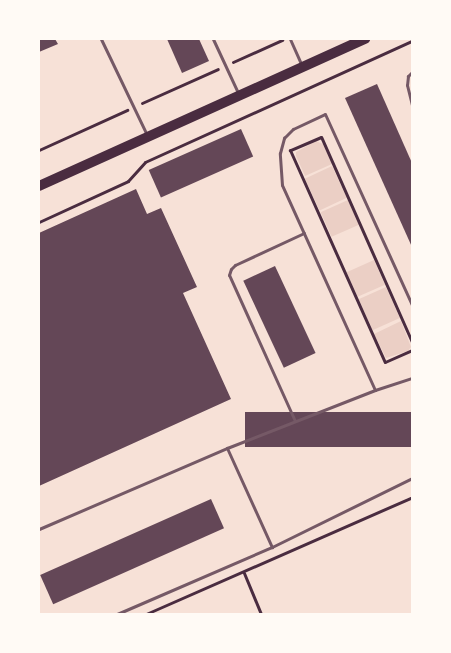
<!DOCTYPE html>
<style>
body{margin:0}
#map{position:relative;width:451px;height:653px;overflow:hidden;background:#f7e1d7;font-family:"DM Sans",sans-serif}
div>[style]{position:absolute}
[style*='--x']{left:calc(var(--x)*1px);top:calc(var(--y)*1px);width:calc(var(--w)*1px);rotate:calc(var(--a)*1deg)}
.green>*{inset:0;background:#ebcfc5;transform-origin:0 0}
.building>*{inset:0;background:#644757;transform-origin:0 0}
.path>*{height:3px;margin:-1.5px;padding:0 1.5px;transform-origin:1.5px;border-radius:1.5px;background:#4a2c40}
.service>*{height:3px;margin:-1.5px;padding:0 1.5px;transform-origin:1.5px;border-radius:1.5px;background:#755966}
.primary>*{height:10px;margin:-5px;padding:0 5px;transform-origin:5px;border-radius:5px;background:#4a2c40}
span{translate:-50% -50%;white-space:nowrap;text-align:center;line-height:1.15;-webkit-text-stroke:5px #fffaf5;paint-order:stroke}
.frame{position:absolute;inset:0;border:40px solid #fffaf5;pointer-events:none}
</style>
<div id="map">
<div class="green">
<div style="clip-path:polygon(316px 141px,323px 144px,332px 164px,305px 176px,296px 156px,296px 152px)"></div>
<div style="left:332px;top:166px;width:35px;height:30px;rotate:65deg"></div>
<div style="left:348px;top:200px;width:27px;height:30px;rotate:66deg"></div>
<div style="left:374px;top:260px;width:27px;height:30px;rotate:66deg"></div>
<div style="left:386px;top:287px;width:34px;height:30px;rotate:66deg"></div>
<div style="clip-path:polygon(401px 321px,411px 347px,408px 351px,386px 358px,374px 334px)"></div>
</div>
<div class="building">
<div style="clip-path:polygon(39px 39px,55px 39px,58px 44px,39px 52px)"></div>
<div style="clip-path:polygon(167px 39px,199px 39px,209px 61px,182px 73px)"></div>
<div style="clip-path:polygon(377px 84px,412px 163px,412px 247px,345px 98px)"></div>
<div style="left:241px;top:129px;width:30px;height:101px;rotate:66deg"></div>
<div style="clip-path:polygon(136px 189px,147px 214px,161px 208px,197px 287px,183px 293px,231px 399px,39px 486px,39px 233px)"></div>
<div style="left:275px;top:266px;width:96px;height:35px;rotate:65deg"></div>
<div style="left:412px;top:412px;width:35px;height:167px;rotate:90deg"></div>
<div style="left:211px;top:499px;width:32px;height:187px;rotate:66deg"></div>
</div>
<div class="path">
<div style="--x:233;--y:62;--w:54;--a:-24.2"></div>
<div style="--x:142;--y:103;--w:83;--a:-24.1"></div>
<div style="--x:39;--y:150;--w:97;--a:-24.4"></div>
<div style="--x:39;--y:222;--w:98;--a:-24.7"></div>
<div style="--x:128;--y:181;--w:25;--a:-48"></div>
<div style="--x:145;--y:162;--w:293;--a:-24.4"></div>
<div style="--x:412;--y:342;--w:224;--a:-113.9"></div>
<div style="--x:321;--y:137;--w:34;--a:157"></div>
<div style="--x:290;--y:150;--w:232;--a:65.9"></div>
<div style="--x:385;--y:362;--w:30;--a:-24"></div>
<div style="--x:244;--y:573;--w:44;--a:67.5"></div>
<div style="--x:146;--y:614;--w:291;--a:-23.7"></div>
</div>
<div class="service">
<div style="--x:101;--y:39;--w:106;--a:64.4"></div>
<div style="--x:213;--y:39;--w:62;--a:65.1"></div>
<div style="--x:290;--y:39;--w:30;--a:66"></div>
<div style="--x:412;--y:72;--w:6;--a:135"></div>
<div style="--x:408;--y:76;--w:9;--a:96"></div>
<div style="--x:407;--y:85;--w:21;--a:76"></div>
<div style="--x:375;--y:390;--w:225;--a:-114.4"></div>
<div style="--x:282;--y:185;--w:32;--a:-94"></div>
<div style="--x:280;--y:153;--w:16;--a:-75"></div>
<div style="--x:284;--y:138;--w:13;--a:-45"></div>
<div style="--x:293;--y:129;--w:35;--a:-25"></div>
<div style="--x:325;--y:114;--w:210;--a:65.5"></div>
<div style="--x:295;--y:421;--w:160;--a:-114.3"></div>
<div style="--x:229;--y:275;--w:6;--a:-72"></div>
<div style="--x:231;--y:269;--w:6;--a:-45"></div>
<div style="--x:235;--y:265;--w:76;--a:-24.9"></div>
<div style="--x:227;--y:448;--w:109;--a:65.6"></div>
<div style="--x:39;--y:529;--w:205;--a:-23.3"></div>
<div style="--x:227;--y:448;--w:159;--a:-21.4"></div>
<div style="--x:375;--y:390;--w:39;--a:-18"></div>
<div style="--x:117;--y:614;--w:169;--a:-23.4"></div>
<div style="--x:272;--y:547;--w:156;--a:-26.2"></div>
</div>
<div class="primary">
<div style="--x:39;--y:186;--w:358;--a:-24.3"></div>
</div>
<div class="frame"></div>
</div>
